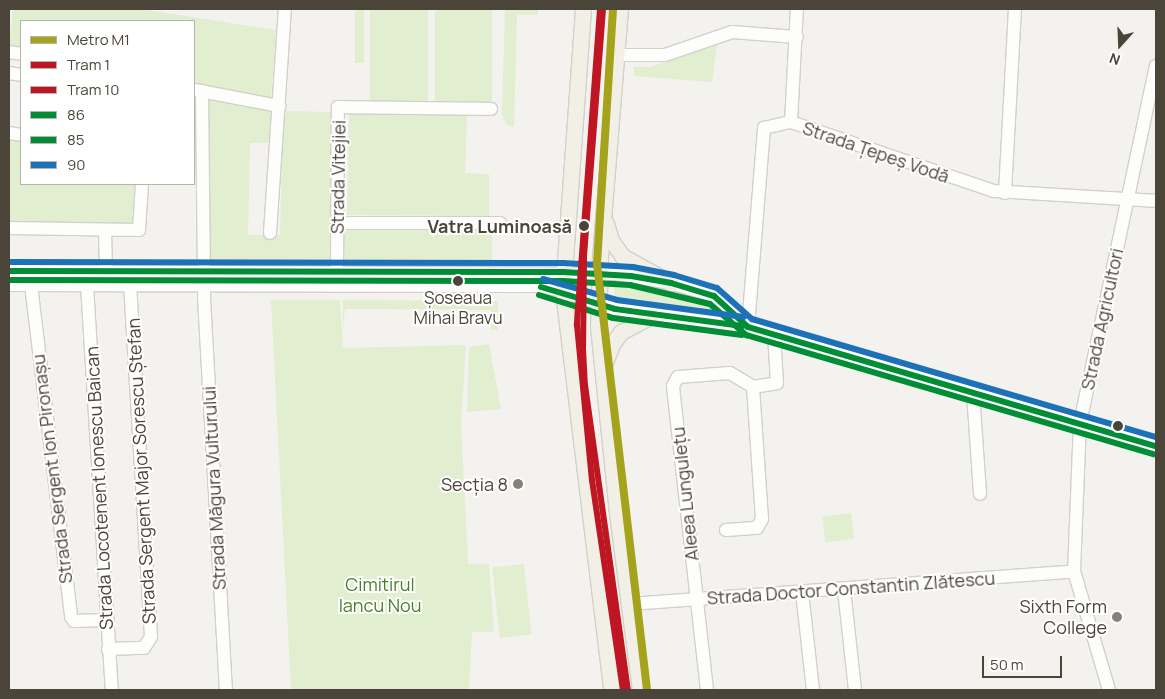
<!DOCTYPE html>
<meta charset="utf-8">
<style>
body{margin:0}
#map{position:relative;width:1165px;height:699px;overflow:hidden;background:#f4f2ee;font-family:Manrope,sans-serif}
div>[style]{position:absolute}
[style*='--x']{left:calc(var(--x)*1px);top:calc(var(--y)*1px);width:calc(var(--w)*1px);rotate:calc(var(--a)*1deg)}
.green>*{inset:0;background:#e1eecf;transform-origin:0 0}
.roads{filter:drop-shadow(1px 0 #d2d0cb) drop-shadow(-1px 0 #d2d0cb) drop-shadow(0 1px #d2d0cb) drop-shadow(0 -1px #d2d0cb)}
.minor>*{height:12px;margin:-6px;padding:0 6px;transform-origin:6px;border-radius:6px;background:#fdfdfc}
.major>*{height:15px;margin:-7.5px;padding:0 7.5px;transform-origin:7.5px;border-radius:7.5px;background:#f2efe6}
.bus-1>*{height:6px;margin:-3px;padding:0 3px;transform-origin:3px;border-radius:3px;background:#008d36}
.bus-2>*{height:6px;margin:-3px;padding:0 3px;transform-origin:3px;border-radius:3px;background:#008d36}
.bus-3>*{height:6px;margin:-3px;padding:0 3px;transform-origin:3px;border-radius:3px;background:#1d71b8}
.tram-1>*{height:6px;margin:-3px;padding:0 3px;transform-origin:3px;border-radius:3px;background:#be1622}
.tram-2>*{height:6px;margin:-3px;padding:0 3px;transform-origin:3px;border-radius:3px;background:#be1622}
.metro-1>*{height:8px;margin:-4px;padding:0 4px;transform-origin:4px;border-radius:4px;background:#a5a21c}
.dots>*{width:14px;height:14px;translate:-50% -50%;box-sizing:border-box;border:2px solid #fff;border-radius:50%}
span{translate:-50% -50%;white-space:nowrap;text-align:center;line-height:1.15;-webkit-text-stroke:4px #fff;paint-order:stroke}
.bus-label{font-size:17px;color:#4b4439}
.street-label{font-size:18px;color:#4b4439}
.stop-label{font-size:18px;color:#4b4439;font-weight:700}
.right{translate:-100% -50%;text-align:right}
.poi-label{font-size:18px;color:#4b4439}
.park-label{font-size:18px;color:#4a7f2a}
.frame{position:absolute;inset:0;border:10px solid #4b4439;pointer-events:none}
.legend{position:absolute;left:20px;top:20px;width:175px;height:165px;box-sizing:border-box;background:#fff;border:1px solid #b7b4b0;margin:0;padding:6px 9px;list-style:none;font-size:15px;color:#4b4439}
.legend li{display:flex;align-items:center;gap:10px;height:25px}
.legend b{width:25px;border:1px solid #b7b4b0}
.north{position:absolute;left:1095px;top:20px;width:50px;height:50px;-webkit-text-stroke:4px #fff;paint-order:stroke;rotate:200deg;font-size:14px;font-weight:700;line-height:20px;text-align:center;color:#4b4439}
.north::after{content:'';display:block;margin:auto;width:18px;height:22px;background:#4b4439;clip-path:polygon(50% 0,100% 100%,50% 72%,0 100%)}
.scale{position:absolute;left:982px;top:656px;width:80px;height:22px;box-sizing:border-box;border:2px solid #4b4439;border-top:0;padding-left:6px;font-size:15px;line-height:18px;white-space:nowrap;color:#4b4439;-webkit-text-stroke:4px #fff;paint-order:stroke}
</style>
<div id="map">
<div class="green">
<div style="clip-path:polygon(13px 9px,141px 9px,276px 30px,271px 99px,194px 84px,194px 21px,21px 21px,21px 49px,9px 46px)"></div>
<div style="left:355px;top:9px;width:9px;height:54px"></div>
<div style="left:370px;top:9px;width:58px;height:95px"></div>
<div style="left:435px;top:9px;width:57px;height:95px"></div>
<div style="clip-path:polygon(505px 9px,538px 9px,538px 15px,517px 15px,514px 127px,507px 125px,502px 115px)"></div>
<div style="clip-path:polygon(718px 39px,712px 82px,634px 76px,634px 67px,650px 67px,688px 55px)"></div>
<div style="clip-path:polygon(208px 98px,274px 110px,273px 143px,250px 143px,248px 235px,280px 235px,283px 111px,333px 112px,332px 261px,208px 261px)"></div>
<div style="clip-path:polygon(349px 113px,467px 115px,465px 173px,489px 174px,489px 216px,347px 215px)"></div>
<div style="clip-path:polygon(9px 136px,21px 137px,21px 184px,139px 184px,137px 227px,9px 225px)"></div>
<div style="left:341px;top:230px;width:151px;height:30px"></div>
<div style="clip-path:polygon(614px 277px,668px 287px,693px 296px,718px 307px,716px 320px,614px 307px)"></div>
<div style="clip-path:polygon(271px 300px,340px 300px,343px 348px,466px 345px,461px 423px,468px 564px,489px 564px,494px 632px,472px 632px,469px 690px,291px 690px)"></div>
<div style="clip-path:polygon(343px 300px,498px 301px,498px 330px,491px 330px,491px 310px,345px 309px,343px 329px)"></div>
<div style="clip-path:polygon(489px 344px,501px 409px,467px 412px,469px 347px)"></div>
<div style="left:851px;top:513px;width:26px;height:29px;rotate:83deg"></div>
<div style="left:524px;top:564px;width:71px;height:32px;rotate:84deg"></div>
</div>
<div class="roads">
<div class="minor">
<div style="--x:9;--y:52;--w:12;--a:9"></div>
<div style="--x:617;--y:55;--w:48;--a:0"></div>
<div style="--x:665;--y:55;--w:71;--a:-18.9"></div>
<div style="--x:732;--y:32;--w:65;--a:4.4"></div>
<div style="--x:9;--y:73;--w:12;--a:9"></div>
<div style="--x:195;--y:90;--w:86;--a:10.8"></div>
<div style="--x:202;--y:91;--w:207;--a:89.4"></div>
<div style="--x:204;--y:298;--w:393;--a:86.8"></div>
<div style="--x:791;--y:122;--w:113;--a:-87"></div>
<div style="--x:9;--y:133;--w:12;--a:9"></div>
<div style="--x:1005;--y:193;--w:184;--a:-86.9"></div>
<div style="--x:337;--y:223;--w:163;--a:0"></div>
<div style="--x:9;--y:228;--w:130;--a:0.9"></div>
<div style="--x:139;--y:230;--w:46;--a:-86.3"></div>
<div style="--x:105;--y:230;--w:41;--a:88.6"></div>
<div style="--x:270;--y:233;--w:225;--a:-86.2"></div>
<div style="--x:9;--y:271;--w:607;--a:0.28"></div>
<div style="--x:616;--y:274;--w:56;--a:9.3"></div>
<div style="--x:671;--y:283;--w:45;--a:16.8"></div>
<div style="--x:714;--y:296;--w:46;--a:42.4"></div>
<div style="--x:337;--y:272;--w:165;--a:-89.7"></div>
<div style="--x:338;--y:107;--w:153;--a:0.7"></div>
<div style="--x:9;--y:285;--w:529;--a:0.11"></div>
<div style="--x:538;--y:286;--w:25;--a:11"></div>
<div style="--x:563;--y:291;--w:55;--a:19.1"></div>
<div style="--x:615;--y:309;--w:134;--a:7.7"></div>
<div style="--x:748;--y:327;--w:425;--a:16.3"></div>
<div style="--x:31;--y:285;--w:334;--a:83.1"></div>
<div style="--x:71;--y:617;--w:5;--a:53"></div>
<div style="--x:74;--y:621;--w:32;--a:-2"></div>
<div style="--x:87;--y:285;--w:406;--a:86.5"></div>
<div style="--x:748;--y:327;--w:200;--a:-85.4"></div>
<div style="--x:764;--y:128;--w:28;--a:-13"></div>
<div style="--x:791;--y:122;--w:214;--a:18.8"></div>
<div style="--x:994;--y:191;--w:162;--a:3.5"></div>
<div style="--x:973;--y:393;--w:101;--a:86"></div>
<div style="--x:726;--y:530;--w:31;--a:-4"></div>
<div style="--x:757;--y:528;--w:10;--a:-61"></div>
<div style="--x:762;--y:519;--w:132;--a:-93.9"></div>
<div style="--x:844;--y:589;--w:102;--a:83.8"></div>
<div style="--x:802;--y:592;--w:99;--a:83.6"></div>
<div style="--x:629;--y:604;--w:446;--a:-4.2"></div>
<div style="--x:108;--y:649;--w:36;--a:-2"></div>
<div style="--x:144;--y:648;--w:13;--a:-58"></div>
<div style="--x:151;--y:637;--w:353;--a:-93.4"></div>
<div style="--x:707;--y:690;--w:306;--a:-96.4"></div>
<div style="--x:673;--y:386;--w:10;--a:-61"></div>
<div style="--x:678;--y:377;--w:52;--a:-4.4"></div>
<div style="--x:730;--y:373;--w:27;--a:31"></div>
<div style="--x:753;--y:387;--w:24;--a:-9"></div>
<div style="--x:777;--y:383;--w:49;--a:-93.5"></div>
<div style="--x:1109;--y:690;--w:124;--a:-106.4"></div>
<div style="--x:1074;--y:571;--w:148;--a:-87.7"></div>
<div style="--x:1080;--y:423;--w:365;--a:-78"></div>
</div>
<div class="major">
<div style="--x:583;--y:9;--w:283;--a:94.1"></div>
<div style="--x:563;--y:291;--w:402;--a:83.1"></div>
<div style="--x:620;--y:9;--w:252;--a:94.6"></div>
<div style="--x:600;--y:260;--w:66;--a:91.7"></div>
<div style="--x:598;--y:326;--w:188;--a:84.2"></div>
<div style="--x:617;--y:513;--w:178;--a:82.6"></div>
<div style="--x:606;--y:223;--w:18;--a:74"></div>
<div style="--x:611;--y:240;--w:19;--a:55"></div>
<div style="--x:622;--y:256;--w:56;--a:28.9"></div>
<div style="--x:604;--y:365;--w:22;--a:-69"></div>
<div style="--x:612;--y:344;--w:15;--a:-53"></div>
<div style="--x:621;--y:332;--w:34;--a:-28"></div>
</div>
</div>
<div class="bus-1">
<div style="--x:9;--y:271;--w:554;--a:0.1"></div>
<div style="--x:563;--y:272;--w:68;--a:3.4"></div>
<div style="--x:631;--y:276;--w:41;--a:9.9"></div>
<div style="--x:671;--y:283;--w:45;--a:16.8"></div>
<div style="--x:714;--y:296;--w:46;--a:42.4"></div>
<div style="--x:748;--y:327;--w:425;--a:16.3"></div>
<div style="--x:541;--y:287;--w:77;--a:16.6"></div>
<div style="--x:615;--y:309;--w:129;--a:7.6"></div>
</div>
<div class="bus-2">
<div style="--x:9;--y:280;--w:554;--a:0.1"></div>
<div style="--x:563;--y:281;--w:67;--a:3.4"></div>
<div style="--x:630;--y:285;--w:82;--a:13.4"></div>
<div style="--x:710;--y:304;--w:48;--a:40.7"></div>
<div style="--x:746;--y:335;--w:425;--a:16.3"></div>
<div style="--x:539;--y:295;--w:77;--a:17.3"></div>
<div style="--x:613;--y:318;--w:130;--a:7.5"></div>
</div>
<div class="bus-3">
<div style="--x:9;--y:262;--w:554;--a:0.1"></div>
<div style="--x:563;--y:263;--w:70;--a:3.3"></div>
<div style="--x:633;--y:267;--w:42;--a:11"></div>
<div style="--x:674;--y:275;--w:45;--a:16.8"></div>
<div style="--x:717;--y:288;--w:47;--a:41.5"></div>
<div style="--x:752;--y:319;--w:421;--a:16.3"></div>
<div style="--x:543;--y:279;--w:77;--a:15.8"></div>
<div style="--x:617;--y:300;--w:128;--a:7.6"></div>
</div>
<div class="tram-1">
<div style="--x:600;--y:9;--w:317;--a:94.2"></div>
<div style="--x:577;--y:325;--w:156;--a:84.5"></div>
<div style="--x:592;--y:480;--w:212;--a:81.6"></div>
</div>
<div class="tram-2">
<div style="--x:603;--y:9;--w:250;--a:94.4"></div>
<div style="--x:584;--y:258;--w:91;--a:90.6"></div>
<div style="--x:583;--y:349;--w:36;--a:87"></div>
<div style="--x:585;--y:385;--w:308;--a:82"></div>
</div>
<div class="metro-1">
<div style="--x:613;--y:9;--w:256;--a:93.6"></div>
<div style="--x:597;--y:264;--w:429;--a:83.3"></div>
</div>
<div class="dots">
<div style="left:584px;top:226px;background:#4b4439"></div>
<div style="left:458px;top:281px;background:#4b4439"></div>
<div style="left:1118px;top:426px;background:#4b4439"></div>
<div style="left:518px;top:484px;background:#868178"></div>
<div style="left:1117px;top:617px;background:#868178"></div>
</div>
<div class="bus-label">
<span style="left:458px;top:308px">Șoseaua<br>Mihai Bravu</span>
</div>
<div class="street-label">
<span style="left:876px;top:152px;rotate:19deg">Strada Țepeș Vodă</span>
<span style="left:338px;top:177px;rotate:-89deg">Strada Vitejiei</span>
<span style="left:1102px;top:319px;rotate:-78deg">Strada Agricultori</span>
<span style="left:52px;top:469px;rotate:-97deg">Strada Sergent Ion Pironașu</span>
<span style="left:141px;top:471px;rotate:-93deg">Strada Sergent Major Sorescu Ștefan</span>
<span style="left:99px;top:488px;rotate:-93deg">Strada Locotenent Ionescu Baican</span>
<span style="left:214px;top:488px;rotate:-93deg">Strada Măgura Vulturului</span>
<span style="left:685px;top:494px;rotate:-96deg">Aleea Lungulețu</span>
<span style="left:851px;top:588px;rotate:-4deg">Strada Doctor Constantin Zlătescu</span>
</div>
<div class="stop-label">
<span class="right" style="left:572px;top:226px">Vatra Luminoasă</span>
</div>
<div class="poi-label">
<span class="right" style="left:508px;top:484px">Secția 8</span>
<span class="right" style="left:1107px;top:617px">Sixth Form<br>College</span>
</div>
<div class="park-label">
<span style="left:380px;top:595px">Cimitirul<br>Iancu Nou</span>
</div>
<div class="frame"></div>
<ul class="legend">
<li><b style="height:6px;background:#a5a21c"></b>Metro M1</li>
<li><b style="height:6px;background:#be1622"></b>Tram 1</li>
<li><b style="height:6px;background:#be1622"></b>Tram 10</li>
<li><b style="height:6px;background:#008d36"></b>86</li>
<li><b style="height:6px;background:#008d36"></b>85</li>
<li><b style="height:6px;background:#1d71b8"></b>90</li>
</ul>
<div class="north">N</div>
<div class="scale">50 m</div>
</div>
